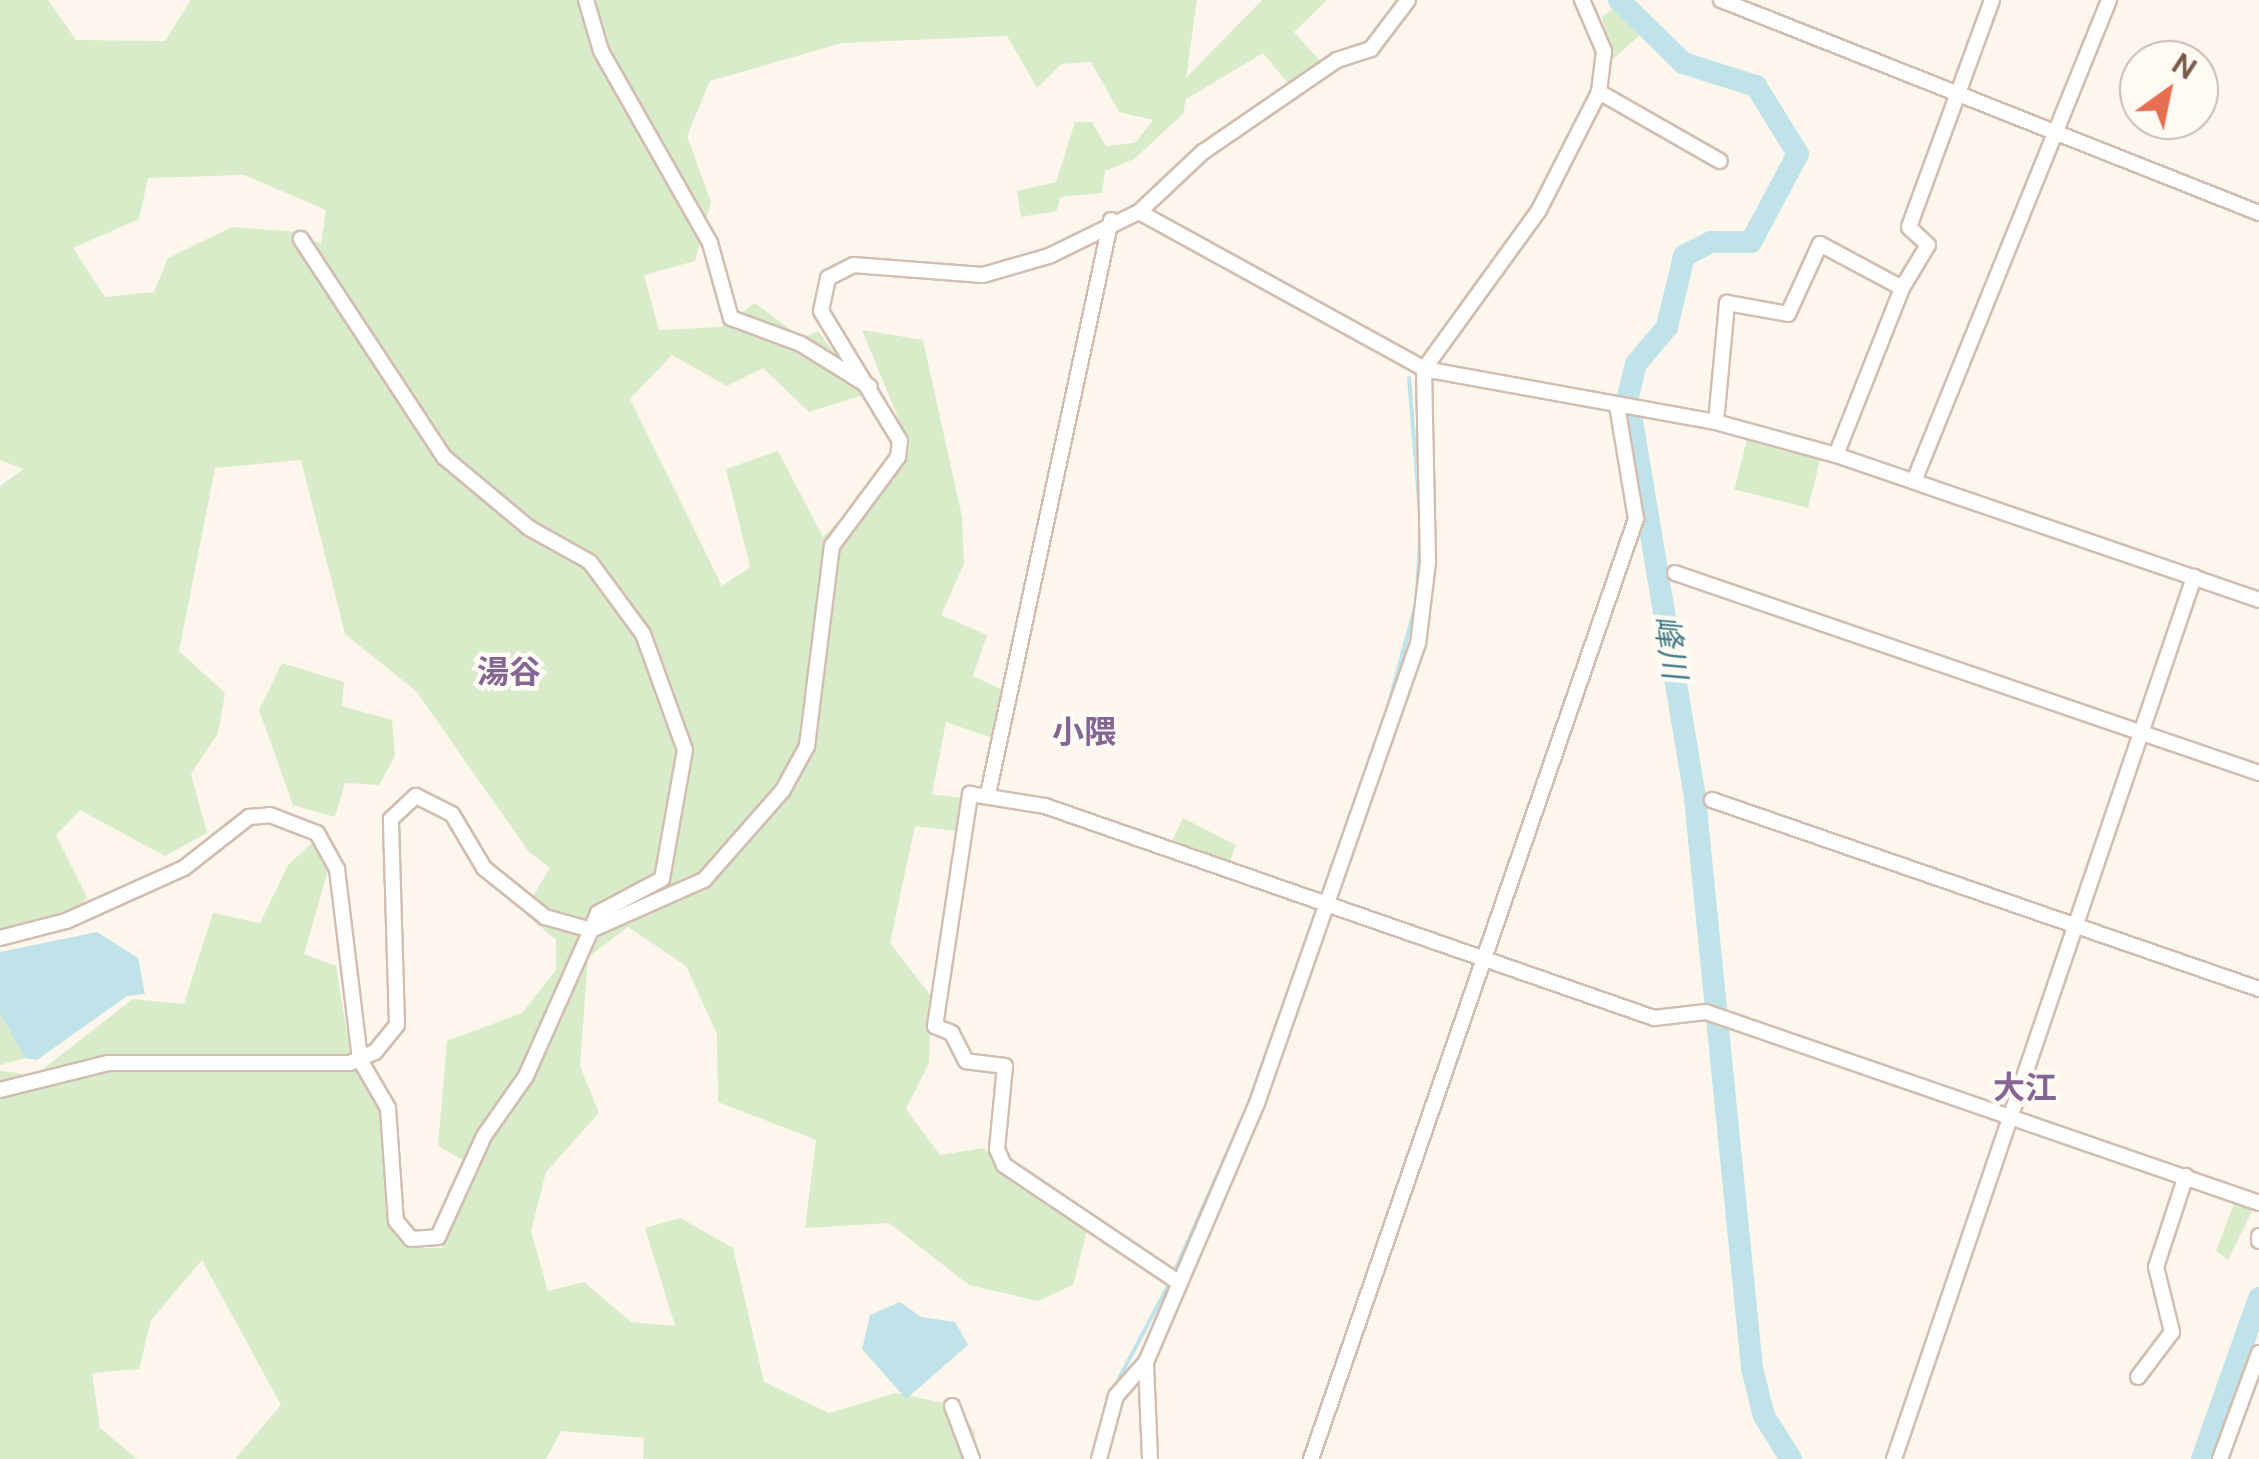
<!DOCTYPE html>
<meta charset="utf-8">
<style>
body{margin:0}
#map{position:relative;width:2259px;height:1459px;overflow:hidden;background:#fdf6ec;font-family:"Public Sans","Noto Sans JP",sans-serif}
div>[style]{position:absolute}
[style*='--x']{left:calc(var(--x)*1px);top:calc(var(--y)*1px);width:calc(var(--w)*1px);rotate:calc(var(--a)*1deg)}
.green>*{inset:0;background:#d8ecc9;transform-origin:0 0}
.water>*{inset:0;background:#bfe3e8}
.stream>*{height:4px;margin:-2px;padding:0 2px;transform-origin:2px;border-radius:2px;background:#bfe3e8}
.river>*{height:22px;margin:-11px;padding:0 11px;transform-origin:11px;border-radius:11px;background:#bfe3e8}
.roads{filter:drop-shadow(2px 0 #d1beb0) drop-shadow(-2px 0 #d1beb0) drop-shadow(0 2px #d1beb0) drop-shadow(0 -2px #d1beb0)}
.minor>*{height:14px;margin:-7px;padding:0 7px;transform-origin:7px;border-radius:7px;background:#fff}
span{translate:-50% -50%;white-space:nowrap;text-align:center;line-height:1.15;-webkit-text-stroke:9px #fffaf3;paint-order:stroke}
.water-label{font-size:32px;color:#437c86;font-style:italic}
.neighbourhood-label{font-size:32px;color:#846695;font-weight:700}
.north{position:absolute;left:2119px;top:40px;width:100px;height:100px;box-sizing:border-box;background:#fffaf3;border:2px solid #cabbb1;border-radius:50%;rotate:33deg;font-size:28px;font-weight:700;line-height:40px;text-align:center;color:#7a5c4d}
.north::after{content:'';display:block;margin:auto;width:35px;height:45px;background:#e76f51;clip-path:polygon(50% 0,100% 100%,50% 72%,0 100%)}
</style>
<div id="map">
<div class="green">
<div style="clip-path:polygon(evenodd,0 0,48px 0,76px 40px,165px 41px,191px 0,1197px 0,1186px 78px,1262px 0,1327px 0,1294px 32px,1322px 63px,1292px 88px,1263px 53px,1186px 99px,1183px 114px,1134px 159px,1105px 171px,1102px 193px,1060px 197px,1057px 211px,1021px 217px,1017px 191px,1056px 182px,1075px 122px,1092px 122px,1106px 146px,1135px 143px,1153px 120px,1119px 112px,1091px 62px,1061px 64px,1037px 88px,1007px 36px,842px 43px,710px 81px,687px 136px,711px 202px,695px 261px,644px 275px,659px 330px,721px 327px,755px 303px,802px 338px,818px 331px,866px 394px,809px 412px,763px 368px,727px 386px,672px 355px,630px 399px,722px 586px,750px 567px,726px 469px,778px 451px,823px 537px,910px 447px,862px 330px,923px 340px,962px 517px,964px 564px,941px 615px,987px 635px,973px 676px,1011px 694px,1001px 741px,946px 722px,932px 794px,963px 798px,963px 832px,915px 826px,890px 943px,931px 996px,929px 1063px,906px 1109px,940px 1155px,983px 1148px,1088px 1226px,1073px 1285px,1038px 1301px,969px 1285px,889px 1223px,805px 1228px,816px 1140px,718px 1102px,717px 1034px,686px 966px,628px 927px,588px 957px,580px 1066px,599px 1113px,546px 1172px,531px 1231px,548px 1291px,584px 1282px,631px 1322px,675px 1326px,645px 1228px,680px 1218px,733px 1248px,764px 1382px,829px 1413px,896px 1393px,958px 1406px,975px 1433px,975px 1459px,643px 1459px,644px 1438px,561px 1431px,546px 1459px,235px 1459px,281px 1405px,202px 1260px,151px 1320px,139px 1369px,92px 1373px,100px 1428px,137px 1459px,0 1459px,0 1071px,35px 1075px,133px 999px,184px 1004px,213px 913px,260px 923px,288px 865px,314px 841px,331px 860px,304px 954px,336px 966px,351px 1057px,381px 1107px,391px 1229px,413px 1248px,442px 1248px,473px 1166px,438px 1146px,447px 1041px,522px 1013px,556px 970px,556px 940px,523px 912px,550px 868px,529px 852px,416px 691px,345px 634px,301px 460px,215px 468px,179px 651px,225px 693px,218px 733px,191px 774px,207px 833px,165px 856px,80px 810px,56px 835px,87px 897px,68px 925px,0 939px,0 486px,24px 469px,0 460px,0 0,244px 175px,326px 210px,321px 244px,297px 232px,232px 227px,168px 258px,154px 292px,105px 297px,73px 248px,139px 219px,148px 178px,244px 175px)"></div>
<div style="clip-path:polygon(1618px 5px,1639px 36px,1613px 59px,1602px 17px)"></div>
<div style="left:1747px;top:439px;width:76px;height:52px;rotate:14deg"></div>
<div style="clip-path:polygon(282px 663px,344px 682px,342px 706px,392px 720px,395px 756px,379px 785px,345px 783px,335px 817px,293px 805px,259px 710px)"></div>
<div style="clip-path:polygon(1183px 818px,1236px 845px,1225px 875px,1165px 856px)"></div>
<div style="clip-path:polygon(0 1014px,25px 1058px,0 1065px)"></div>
<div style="clip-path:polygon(2236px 1198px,2253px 1209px,2228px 1260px,2216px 1251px)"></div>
</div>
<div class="water">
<div style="clip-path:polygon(97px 932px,138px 958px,145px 994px,127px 996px,37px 1060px,25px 1058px,0 1014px,0 952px)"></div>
<div style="clip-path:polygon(900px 1302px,921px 1317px,955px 1322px,968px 1345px,906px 1399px,862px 1349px,870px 1315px)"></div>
</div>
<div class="stream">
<div style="--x:1409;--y:378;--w:133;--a:85.3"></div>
<div style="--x:1386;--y:714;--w:114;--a:-74.7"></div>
<div style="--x:1416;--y:604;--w:75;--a:-86.2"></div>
<div style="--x:1321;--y:899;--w:184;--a:-70.7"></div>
<div style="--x:1252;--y:1094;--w:195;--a:-70.5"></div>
<div style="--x:1175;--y:1270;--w:180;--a:-66"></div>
<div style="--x:1114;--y:1388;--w:115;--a:-62.1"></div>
<div style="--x:1096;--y:1444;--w:50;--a:-74.8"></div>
</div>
<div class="river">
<div style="--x:1619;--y:0;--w:90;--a:44.5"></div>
<div style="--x:1683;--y:63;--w:77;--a:17.5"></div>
<div style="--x:1756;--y:86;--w:80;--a:58.3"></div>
<div style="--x:1798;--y:154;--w:100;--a:118.1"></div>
<div style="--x:1751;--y:242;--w:40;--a:180"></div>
<div style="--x:1711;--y:242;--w:30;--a:153"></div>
<div style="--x:1684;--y:256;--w:73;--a:103.5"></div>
<div style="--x:1667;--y:327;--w:48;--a:130"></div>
<div style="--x:1636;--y:364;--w:34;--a:104"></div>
<div style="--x:1628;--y:397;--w:408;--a:80.5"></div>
<div style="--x:1695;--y:799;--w:572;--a:84.28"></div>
<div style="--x:1752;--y:1368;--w:49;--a:76"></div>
<div style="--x:1764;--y:1416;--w:51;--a:57.9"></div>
<div style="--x:2202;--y:1459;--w:171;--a:-70.5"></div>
</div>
<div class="roads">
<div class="minor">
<div style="--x:586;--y:0;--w:53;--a:73.6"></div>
<div style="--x:601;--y:51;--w:221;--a:60.4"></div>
<div style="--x:710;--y:243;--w:78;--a:74.4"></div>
<div style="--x:731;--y:318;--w:75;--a:20.4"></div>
<div style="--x:801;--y:344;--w:81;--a:31.9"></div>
<div style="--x:1721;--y:0;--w:579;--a:21.6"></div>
<div style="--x:1599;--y:92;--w:139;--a:29.7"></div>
<div style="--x:1139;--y:212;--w:325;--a:28.8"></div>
<div style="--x:1424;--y:369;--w:297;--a:10.3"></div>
<div style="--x:1716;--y:422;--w:124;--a:15.4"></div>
<div style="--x:1836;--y:455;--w:447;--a:18.9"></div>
<div style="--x:1716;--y:422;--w:120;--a:-84.7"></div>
<div style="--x:1727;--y:303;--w:62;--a:10.2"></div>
<div style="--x:1788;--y:314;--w:77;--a:-65.4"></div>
<div style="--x:1820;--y:244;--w:93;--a:28.2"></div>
<div style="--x:1836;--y:455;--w:180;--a:-68.4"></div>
<div style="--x:1902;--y:288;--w:50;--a:-58.8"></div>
<div style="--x:1928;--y:245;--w:26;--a:-137"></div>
<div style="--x:1909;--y:227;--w:242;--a:-69.9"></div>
<div style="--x:1914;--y:481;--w:519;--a:-67.93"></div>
<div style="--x:1675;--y:573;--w:617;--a:18.9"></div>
<div style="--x:988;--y:794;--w:587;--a:-77.91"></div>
<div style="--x:1712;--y:800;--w:579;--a:19.06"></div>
<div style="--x:0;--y:938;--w:68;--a:-14.4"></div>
<div style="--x:66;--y:921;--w:129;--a:-24.2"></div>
<div style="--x:184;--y:868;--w:83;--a:-38.1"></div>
<div style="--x:249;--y:817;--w:21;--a:-5"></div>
<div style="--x:270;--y:815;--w:50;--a:21"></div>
<div style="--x:317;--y:833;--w:41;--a:60.9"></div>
<div style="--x:337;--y:869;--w:192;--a:83.1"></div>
<div style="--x:360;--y:1060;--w:56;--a:59.7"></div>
<div style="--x:388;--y:1108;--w:113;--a:86"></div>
<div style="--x:396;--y:1221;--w:23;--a:50"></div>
<div style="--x:411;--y:1239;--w:27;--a:-4"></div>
<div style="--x:438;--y:1237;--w:111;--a:-65.5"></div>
<div style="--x:484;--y:1136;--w:73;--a:-55"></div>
<div style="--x:526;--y:1076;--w:160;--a:-66"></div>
<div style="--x:591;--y:930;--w:124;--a:-23.9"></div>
<div style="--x:704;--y:880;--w:120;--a:-48.7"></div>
<div style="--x:783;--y:790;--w:50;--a:-61.4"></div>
<div style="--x:807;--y:746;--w:202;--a:-82.9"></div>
<div style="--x:832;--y:546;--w:111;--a:-53.4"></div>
<div style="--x:898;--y:457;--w:16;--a:-83"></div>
<div style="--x:900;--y:441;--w:152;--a:-121.3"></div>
<div style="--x:821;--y:311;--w:34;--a:-78"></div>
<div style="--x:828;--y:278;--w:28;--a:-27"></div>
<div style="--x:853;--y:265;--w:130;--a:4.4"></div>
<div style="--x:983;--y:275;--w:69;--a:-16.1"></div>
<div style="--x:1049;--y:256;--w:100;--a:-26.1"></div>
<div style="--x:1139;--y:212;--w:88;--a:-43.2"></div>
<div style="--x:1203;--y:152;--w:163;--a:-34.5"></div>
<div style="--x:1337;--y:60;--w:36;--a:-18"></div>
<div style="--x:1371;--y:49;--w:61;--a:-52.9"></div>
<div style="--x:0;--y:1090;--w:111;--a:-14"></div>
<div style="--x:108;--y:1063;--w:242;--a:0"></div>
<div style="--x:350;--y:1063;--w:27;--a:-24"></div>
<div style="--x:375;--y:1052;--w:35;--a:-51"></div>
<div style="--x:397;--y:1025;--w:206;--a:-91.7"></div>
<div style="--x:391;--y:819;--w:34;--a:-43"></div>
<div style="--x:416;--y:796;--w:40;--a:26.6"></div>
<div style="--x:452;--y:814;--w:63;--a:59.3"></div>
<div style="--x:484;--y:868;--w:78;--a:38.8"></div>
<div style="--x:545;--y:917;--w:48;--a:15.8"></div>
<div style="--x:591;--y:930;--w:18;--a:-68"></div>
<div style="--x:598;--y:913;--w:72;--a:-28"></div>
<div style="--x:662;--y:879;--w:131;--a:-79.9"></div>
<div style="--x:685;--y:750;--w:123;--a:-109.9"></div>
<div style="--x:643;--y:634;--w:89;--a:-126.4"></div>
<div style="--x:590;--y:562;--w:70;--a:-150.9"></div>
<div style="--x:529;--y:528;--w:111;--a:-140.1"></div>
<div style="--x:444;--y:457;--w:261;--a:-123.3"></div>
<div style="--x:2259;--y:1236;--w:5;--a:90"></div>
<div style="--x:1178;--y:1282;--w:210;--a:-146.1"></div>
<div style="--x:1004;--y:1165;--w:17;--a:-114"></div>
<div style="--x:997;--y:1149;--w:83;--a:-84.5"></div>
<div style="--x:1005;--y:1066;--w:39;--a:-173"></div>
<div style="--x:966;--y:1061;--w:31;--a:-117"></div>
<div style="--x:952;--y:1033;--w:18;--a:-158"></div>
<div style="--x:935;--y:1026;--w:235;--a:-81.4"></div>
<div style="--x:970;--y:794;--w:76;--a:9.1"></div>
<div style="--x:1045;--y:806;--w:645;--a:19.19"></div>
<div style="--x:1654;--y:1018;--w:52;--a:-6.6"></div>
<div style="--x:1706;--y:1012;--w:585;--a:19.05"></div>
<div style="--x:2138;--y:1377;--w:56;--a:-52.9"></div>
<div style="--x:2172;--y:1332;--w:67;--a:-103.8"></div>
<div style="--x:2156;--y:1267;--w:96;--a:-71.8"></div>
<div style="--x:952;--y:1406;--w:57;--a:69.3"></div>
<div style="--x:1099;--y:1459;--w:65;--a:-74.9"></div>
<div style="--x:1116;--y:1396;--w:45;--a:-48.6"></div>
<div style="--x:1150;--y:1459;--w:97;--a:-92.4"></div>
<div style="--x:1146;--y:1362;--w:282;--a:-66.8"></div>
<div style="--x:1257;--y:1103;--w:486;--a:-70.7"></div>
<div style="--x:1418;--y:644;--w:83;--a:-83"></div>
<div style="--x:1428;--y:562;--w:193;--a:-91.2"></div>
<div style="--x:1424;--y:369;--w:196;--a:-54.1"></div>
<div style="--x:1539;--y:210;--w:132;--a:-63"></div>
<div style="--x:1599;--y:92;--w:41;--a:-83"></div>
<div style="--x:1604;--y:51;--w:56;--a:-113.3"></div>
<div style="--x:1311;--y:1459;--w:995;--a:-70.93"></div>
<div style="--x:1636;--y:519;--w:116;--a:-99.5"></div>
<div style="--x:1894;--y:1459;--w:932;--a:-71.21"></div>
<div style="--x:2220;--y:1459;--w:113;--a:-69.8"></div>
</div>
</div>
<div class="water-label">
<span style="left:1670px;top:647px;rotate:81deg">峰川</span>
</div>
<div class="neighbourhood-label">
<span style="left:509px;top:672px">湯谷</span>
<span style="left:1084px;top:732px">小隈</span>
<span style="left:2025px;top:1088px">大江</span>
</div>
<div class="north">N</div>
</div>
